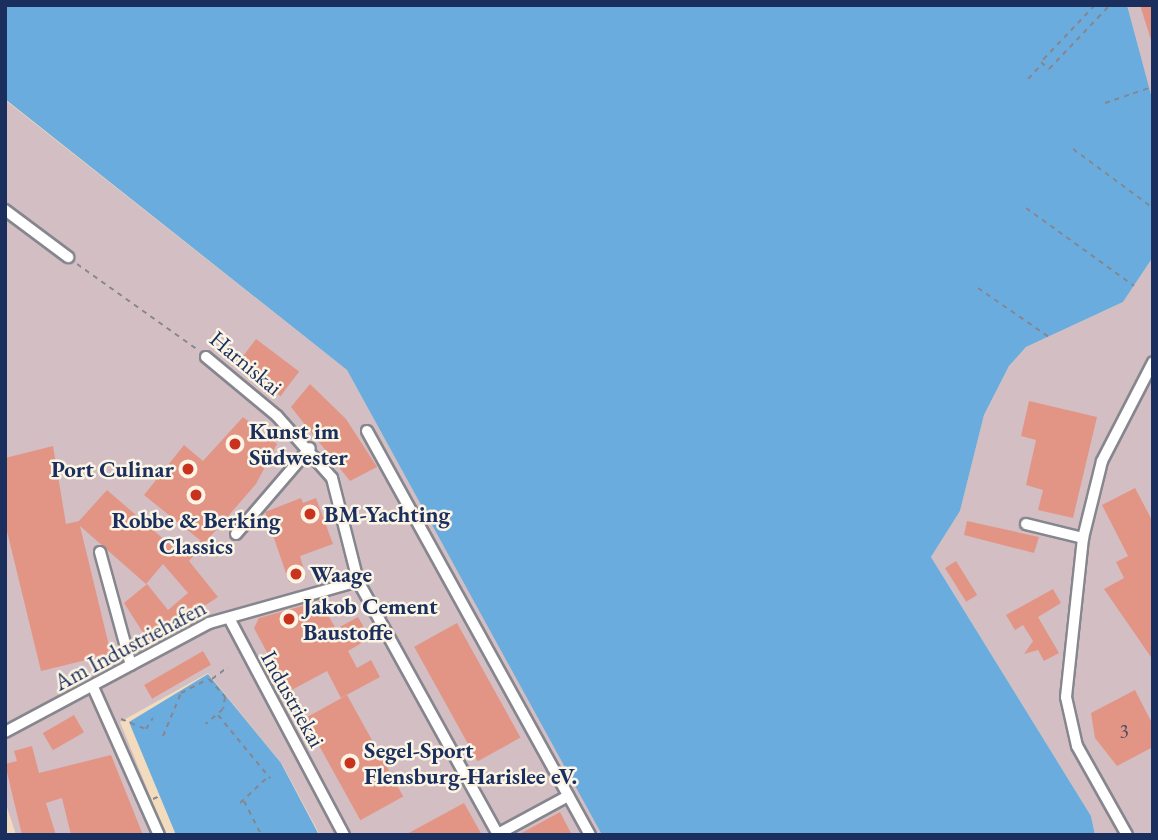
<!DOCTYPE html>
<meta charset="utf-8">
<style>
body{margin:0}
#map{position:relative;width:1158px;height:840px;overflow:hidden;background:#f2dcbd;font-family:"EB Garamond",serif}
div>[style]{position:absolute}
[style*='--x']{left:calc(var(--x)*1px);top:calc(var(--y)*1px);width:calc(var(--w)*1px);rotate:calc(var(--a)*1deg)}
.industrial>*{inset:0;background:#d2bec3}
.water>*{inset:0;background:#6bacdf}
.building>*{inset:0;background:#e39585;transform-origin:0 0}
.path>*{height:2px;margin-top:-1px;transform-origin:0;background:repeating-linear-gradient(90deg,#86868e 0 5px,transparent 0 10px)}
.roads{filter:drop-shadow(2px 0 #86868e) drop-shadow(-2px 0 #86868e) drop-shadow(0 2px #86868e) drop-shadow(0 -2px #86868e)}
.minor>*{height:10px;margin:-5px;padding:0 5px;transform-origin:5px;border-radius:5px;background:#fff}
.dots>*{width:19px;height:19px;translate:-50% -50%;box-sizing:border-box;border:4px solid #fcf5e5;border-radius:50%}
span{translate:-50% -50%;white-space:nowrap;text-align:center;line-height:1.15;-webkit-text-stroke:5px #fcf5e5;paint-order:stroke}
.number-label{font-size:19px;color:#4d4868}
.number-label span{-webkit-text-stroke-width:0}
.street-label{font-size:23px;color:#1b2f5e}
.poi-label{font-size:23px;color:#1b2f5e;font-weight:700}
.left{translate:0 -50%;text-align:left}
.right{translate:-100% -50%;text-align:right}
.frame{position:absolute;inset:0;border:7px solid #1b2f5e;pointer-events:none}
</style>
<div id="map">
<div class="industrial">
<div style="clip-path:polygon(1127px 5px,1153px 5px,1153px 102px,1149px 88px)"></div>
<div style="clip-path:polygon(5px 100px,347px 370px,602px 835px,320px 835px,282px 764px,208px 673px,120px 722px,166px 835px,16px 835px,5px 801px)"></div>
<div style="clip-path:polygon(1153px 257px,1153px 835px,1095px 835px,1091px 816px,931px 557px,960px 511px,984px 415px,1009px 366px,1026px 347px,1123px 302px)"></div>
</div>
<div class="water">
<div style="clip-path:polygon(5px 5px,1127px 5px,1153px 102px,1153px 257px,1123px 302px,1026px 347px,1009px 366px,984px 415px,960px 511px,931px 557px,1091px 816px,1095px 835px,602px 835px,347px 370px,5px 99px)"></div>
<div style="clip-path:polygon(208px 674px,281px 763px,319px 835px,176px 835px,129px 722px)"></div>
</div>
<div class="building">
<div style="clip-path:polygon(1140px 5px,1153px 5px,1153px 39px,1151px 40px)"></div>
<div style="left:256px;top:339px;width:54px;height:31px;rotate:37deg"></div>
<div style="clip-path:polygon(310px 384px,346px 419px,377px 467px,350px 481px,291px 407px)"></div>
<div style="clip-path:polygon(1029px 401px,1097px 417px,1073px 518px,1038px 510px,1043px 490px,1026px 485px,1036px 440px,1021px 436px)"></div>
<div style="clip-path:polygon(243px 417px,277px 444px,256px 484px,189px 561px,218px 597px,149px 642px,124px 603px,147px 584px,168px 610px,188px 593px,163px 564px,146px 584px,80px 526px,111px 654px,41px 671px,5px 523px,5px 458px,53px 446px,66px 524px,79px 521px,107px 490px,182px 555px,201px 541px,144px 495px,184px 445px,203px 461px)"></div>
<div style="clip-path:polygon(1135px 488px,1153px 522px,1153px 660px,1104px 589px,1124px 578px,1116px 562px,1128px 556px,1102px 505px)"></div>
<div style="clip-path:polygon(301px 498px,303px 503px,316px 498px,333px 544px,300px 556px,306px 577px,289px 582px,265px 512px)"></div>
<div style="clip-path:polygon(967px 521px,1039px 537px,1034px 553px,964px 535px)"></div>
<div style="left:956px;top:561px;width:40px;height:13px;rotate:58deg"></div>
<div style="clip-path:polygon(1053px 589px,1061px 603px,1038px 617px,1059px 653px,1044px 661px,1038px 650px,1024px 654px,1033px 641px,1023px 625px,1015px 630px,1006px 615px)"></div>
<div style="clip-path:polygon(320px 601px,336px 629px,358px 617px,370px 638px,348px 651px,357px 668px,371px 660px,380px 677px,341px 698px,327px 671px,288px 692px,254px 628px,259px 618px)"></div>
<div style="left:457px;top:623px;width:131px;height:49px;rotate:61deg"></div>
<div style="left:203px;top:651px;width:16px;height:68px;rotate:60deg"></div>
<div style="clip-path:polygon(1135px 690px,1153px 725px,1153px 747px,1117px 766px,1095px 738px,1091px 713px)"></div>
<div style="left:347px;top:695px;width:116px;height:49px;rotate:61deg"></div>
<div style="left:74px;top:715px;width:20px;height:36px;rotate:60deg"></div>
<div style="clip-path:polygon(32px 746px,39px 773px,111px 755px,143px 835px,71px 835px,62px 798px,46px 803px,56px 835px,22px 835px,5px 764px,17px 761px,14px 751px)"></div>
<div style="clip-path:polygon(464px 803px,482px 835px,405px 835px)"></div>
<div style="clip-path:polygon(560px 812px,572px 835px,518px 835px)"></div>
</div>
<div class="path">
<div style="--x:1095;--y:5;--w:79;--a:133.5"></div>
<div style="--x:1041;--y:62;--w:11;--a:41"></div>
<div style="--x:1049;--y:69;--w:88;--a:-46.4"></div>
<div style="--x:1028;--y:79;--w:21;--a:-47"></div>
<div style="--x:1105;--y:103;--w:46;--a:-18.8"></div>
<div style="--x:1073;--y:149;--w:99;--a:36.4"></div>
<div style="--x:1026;--y:208;--w:133;--a:35.8"></div>
<div style="--x:77;--y:264;--w:148;--a:35.4"></div>
<div style="--x:978;--y:288;--w:86;--a:34.6"></div>
<div style="--x:212;--y:679;--w:20;--a:-37"></div>
<div style="--x:218;--y:715;--w:82;--a:50.5"></div>
<div style="--x:121;--y:719;--w:27;--a:22"></div>
<div style="--x:146;--y:729;--w:13;--a:-58"></div>
<div style="--x:163;--y:736;--w:47;--a:-67.3"></div>
<div style="--x:181;--y:693;--w:31;--a:-27"></div>
<div style="--x:209;--y:679;--w:24;--a:48"></div>
<div style="--x:225;--y:697;--w:12;--a:99"></div>
<div style="--x:223;--y:709;--w:23;--a:139"></div>
<div style="--x:153;--y:799;--w:10;--a:-24"></div>
<div style="--x:244;--y:801;--w:38;--a:63"></div>
<div style="--x:240;--y:803;--w:38;--a:-43"></div>
</div>
<div class="roads">
<div class="minor">
<div style="--x:5;--y:210;--w:79;--a:36.7"></div>
<div style="--x:206;--y:357;--w:92;--a:39.7"></div>
<div style="--x:277;--y:416;--w:83;--a:48.4"></div>
<div style="--x:332;--y:478;--w:106;--a:75.8"></div>
<div style="--x:358;--y:581;--w:290;--a:61.1"></div>
<div style="--x:367;--y:431;--w:461;--a:61.1"></div>
<div style="--x:1026;--y:524;--w:59;--a:13.8"></div>
<div style="--x:236;--y:534;--w:113;--a:-49.3"></div>
<div style="--x:100;--y:552;--w:117;--a:74.7"></div>
<div style="--x:229;--y:618;--w:246;--a:62.1"></div>
<div style="--x:93;--y:687;--w:162;--a:66"></div>
<div style="--x:5;--y:732;--w:231;--a:-28.1"></div>
<div style="--x:209;--y:623;--w:155;--a:-15.7"></div>
<div style="--x:498;--y:834;--w:80;--a:-28.5"></div>
<div style="--x:1127;--y:835;--w:102;--a:-119.3"></div>
<div style="--x:1077;--y:746;--w:50;--a:-102.7"></div>
<div style="--x:1066;--y:697;--w:160;--a:-83.9"></div>
<div style="--x:1083;--y:538;--w:79;--a:-76.1"></div>
<div style="--x:1102;--y:461;--w:111;--a:-62.7"></div>
</div>
</div>
<div class="dots">
<div style="left:235px;top:444px;background:#c8321e"></div>
<div style="left:188px;top:469px;background:#c8321e"></div>
<div style="left:196px;top:495px;background:#c8321e"></div>
<div style="left:310px;top:514px;background:#c8321e"></div>
<div style="left:296px;top:574px;background:#c8321e"></div>
<div style="left:289px;top:619px;background:#c8321e"></div>
<div style="left:350px;top:763px;background:#c8321e"></div>
</div>
<div class="number-label">
<span style="left:1124px;top:732px">3</span>
</div>
<div class="street-label">
<span style="left:246px;top:363px;rotate:40deg">Harniskai</span>
<span style="left:130px;top:645px;rotate:-28deg">Am Industriehafen</span>
<span style="left:293px;top:699px;rotate:61deg">Industriekai</span>
</div>
<div class="poi-label">
<span class="left" style="left:249px;top:444px">Kunst im<br>Südwester</span>
<span class="right" style="left:174px;top:469px">Port Culinar</span>
<span class="left" style="left:324px;top:514px">BM-Yachting</span>
<span style="left:196px;top:533px">Robbe &amp; Berking<br>Classics</span>
<span class="left" style="left:310px;top:574px">Waage</span>
<span class="left" style="left:303px;top:619px">Jakob Cement<br>Baustoffe</span>
<span class="left" style="left:364px;top:763px">Segel-Sport<br>Flensburg-Harislee eV.</span>
</div>
<div class="frame"></div>
</div>
